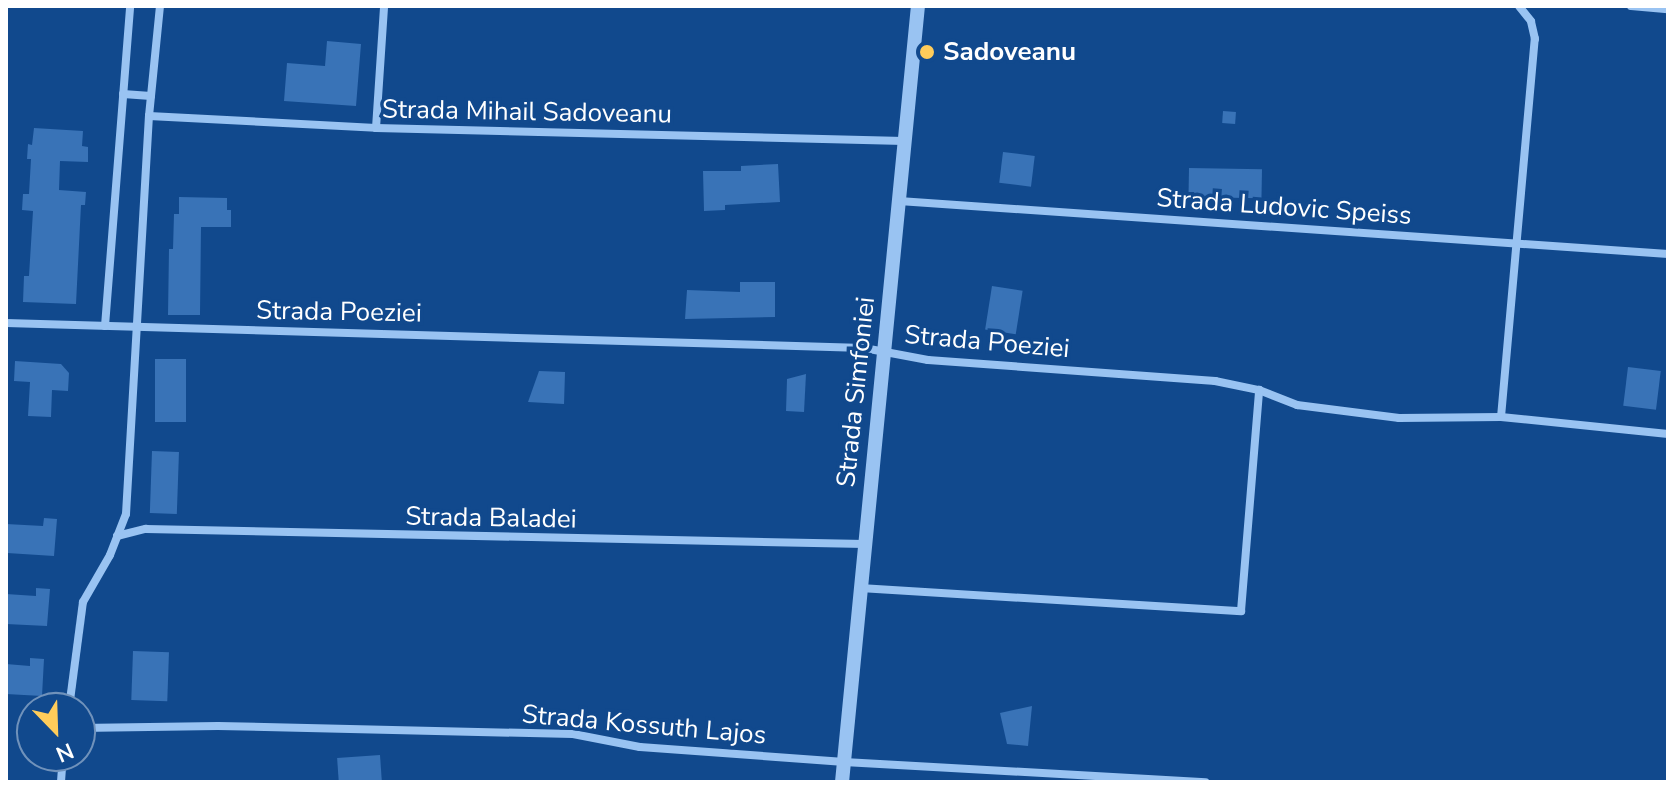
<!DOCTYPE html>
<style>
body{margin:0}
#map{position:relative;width:1674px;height:788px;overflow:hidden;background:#11498d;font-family:"Nunito Sans",sans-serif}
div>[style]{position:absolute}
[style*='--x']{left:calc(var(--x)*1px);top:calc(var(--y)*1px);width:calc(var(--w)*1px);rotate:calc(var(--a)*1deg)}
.building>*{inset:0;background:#3973b7;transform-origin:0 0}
.minor>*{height:8px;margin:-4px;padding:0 4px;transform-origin:4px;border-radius:4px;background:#99c3f2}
.tertiary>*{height:14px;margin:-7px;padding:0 7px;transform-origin:7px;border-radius:7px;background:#99c3f2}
.dots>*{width:22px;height:22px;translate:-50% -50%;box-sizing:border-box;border:4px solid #11498d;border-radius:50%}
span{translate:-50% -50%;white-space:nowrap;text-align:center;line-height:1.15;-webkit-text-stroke:7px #11498d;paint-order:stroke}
.poi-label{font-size:26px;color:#fff;font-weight:700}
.left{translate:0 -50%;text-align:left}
.street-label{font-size:26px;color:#fff}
.frame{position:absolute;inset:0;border:8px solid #fff;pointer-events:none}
.north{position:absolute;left:16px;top:692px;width:80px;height:80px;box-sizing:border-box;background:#11498d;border:2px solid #7092bb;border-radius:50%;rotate:157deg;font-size:22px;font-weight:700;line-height:32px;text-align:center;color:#fff}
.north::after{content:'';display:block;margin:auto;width:28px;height:36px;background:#ffcc5a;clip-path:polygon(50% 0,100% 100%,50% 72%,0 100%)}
</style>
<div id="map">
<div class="building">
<div style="clip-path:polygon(327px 41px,361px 44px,356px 106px,284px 101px,287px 63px,325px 66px)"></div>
<div style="left:1223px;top:111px;width:13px;height:12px;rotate:4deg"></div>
<div style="clip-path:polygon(34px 128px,83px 131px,82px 146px,88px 147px,88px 162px,60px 161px,59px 190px,86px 192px,85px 205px,81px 205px,76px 304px,23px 302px,24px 276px,29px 276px,33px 211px,22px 210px,23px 194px,29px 194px,31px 159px,27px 159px,28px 144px,32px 145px)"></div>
<div style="left:1003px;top:152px;width:32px;height:31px;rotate:7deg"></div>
<div style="clip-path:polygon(778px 164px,780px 202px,725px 205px,725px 210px,704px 211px,703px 171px,741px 171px,741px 166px)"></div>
<div style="left:1189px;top:168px;width:73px;height:29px;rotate:1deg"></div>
<div style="clip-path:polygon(179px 197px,227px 198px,227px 210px,231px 210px,231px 227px,201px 227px,200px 315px,168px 315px,169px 249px,173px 249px,174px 214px,179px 214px)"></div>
<div style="clip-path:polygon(740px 282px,775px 282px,775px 317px,685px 319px,687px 290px,740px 292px)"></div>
<div style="left:992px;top:286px;width:31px;height:44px;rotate:9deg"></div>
<div style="left:155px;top:359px;width:31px;height:63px"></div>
<div style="clip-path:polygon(15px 361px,61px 364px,69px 373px,68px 391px,52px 390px,51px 417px,28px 416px,30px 382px,14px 381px)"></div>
<div style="left:1628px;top:367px;width:33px;height:39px;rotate:7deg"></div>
<div style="clip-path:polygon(539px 371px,565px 372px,564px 404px,528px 402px)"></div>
<div style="clip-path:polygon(806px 374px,804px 412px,786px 411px,787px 379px)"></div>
<div style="left:152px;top:451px;width:27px;height:62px;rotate:2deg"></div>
<div style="clip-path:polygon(44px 518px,57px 519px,54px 556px,7px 553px,6px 524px,43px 526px)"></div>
<div style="clip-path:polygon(36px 588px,50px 589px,47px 626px,6px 624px,6px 594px,36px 596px)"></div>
<div style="left:133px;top:651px;width:36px;height:49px;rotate:2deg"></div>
<div style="clip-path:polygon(30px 658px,44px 659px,42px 696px,6px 694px,6px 664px,30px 666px)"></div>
<div style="clip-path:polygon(1032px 706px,1028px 746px,1007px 744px,1000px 713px)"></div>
<div style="left:380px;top:755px;width:27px;height:43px;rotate:86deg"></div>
</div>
<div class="minor">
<div style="--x:1631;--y:6;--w:37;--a:5"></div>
<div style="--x:123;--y:94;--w:28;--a:4"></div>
<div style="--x:149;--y:116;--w:227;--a:3"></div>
<div style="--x:376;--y:128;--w:528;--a:1.41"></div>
<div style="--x:376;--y:128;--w:122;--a:-86.2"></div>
<div style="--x:899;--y:201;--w:771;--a:3.94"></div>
<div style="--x:6;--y:323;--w:858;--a:1.67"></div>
<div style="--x:864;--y:348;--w:65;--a:10.6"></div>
<div style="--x:928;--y:360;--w:288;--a:4.2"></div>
<div style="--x:1215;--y:381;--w:45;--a:11.6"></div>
<div style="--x:1259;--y:390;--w:41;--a:21.5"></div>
<div style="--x:1297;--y:405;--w:103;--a:7.3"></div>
<div style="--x:1399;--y:418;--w:102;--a:-0.6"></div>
<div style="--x:1501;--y:417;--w:168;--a:5.8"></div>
<div style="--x:105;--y:326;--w:321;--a:-85.5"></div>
<div style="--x:1501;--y:417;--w:380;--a:-84.9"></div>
<div style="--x:1535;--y:39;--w:18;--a:-103"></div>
<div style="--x:1531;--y:21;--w:19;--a:-129"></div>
<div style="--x:117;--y:536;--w:30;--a:-14"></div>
<div style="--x:146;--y:529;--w:719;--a:1.2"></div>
<div style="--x:860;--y:588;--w:382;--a:3.5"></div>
<div style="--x:1241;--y:611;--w:222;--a:-85.3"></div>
<div style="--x:69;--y:708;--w:107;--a:-82.5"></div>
<div style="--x:83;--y:602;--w:54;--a:-60.1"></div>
<div style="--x:110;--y:555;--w:44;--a:-68.7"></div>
<div style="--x:126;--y:514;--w:399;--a:-86.7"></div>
<div style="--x:149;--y:116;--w:111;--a:-84.3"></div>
<div style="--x:80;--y:728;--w:138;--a:-0.8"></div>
<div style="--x:218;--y:726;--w:355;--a:1.3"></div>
<div style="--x:573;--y:734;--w:68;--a:11"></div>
<div style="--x:640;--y:747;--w:205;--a:4.2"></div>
<div style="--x:844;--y:762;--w:362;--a:3.2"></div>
<div style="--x:61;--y:782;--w:26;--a:-86"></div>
</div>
<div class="tertiary">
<div style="--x:842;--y:782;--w:780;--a:-84.41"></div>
</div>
<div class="dots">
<div style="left:927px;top:52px;background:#ffcc5a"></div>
</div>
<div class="poi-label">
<span class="left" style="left:943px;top:52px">Sadoveanu</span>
</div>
<div class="street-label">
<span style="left:527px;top:112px;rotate:1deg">Strada Mihail Sadoveanu</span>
<span style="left:1284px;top:207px;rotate:4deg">Strada Ludovic Speiss</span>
<span style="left:339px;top:312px;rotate:1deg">Strada Poeziei</span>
<span style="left:987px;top:342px;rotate:5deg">Strada Poeziei</span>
<span style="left:856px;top:392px;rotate:-84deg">Strada Simfoniei</span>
<span style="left:491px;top:518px;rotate:1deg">Strada Baladei</span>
<span style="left:644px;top:725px;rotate:5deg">Strada Kossuth Lajos</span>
</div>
<div class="frame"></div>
<div class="north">N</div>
</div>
